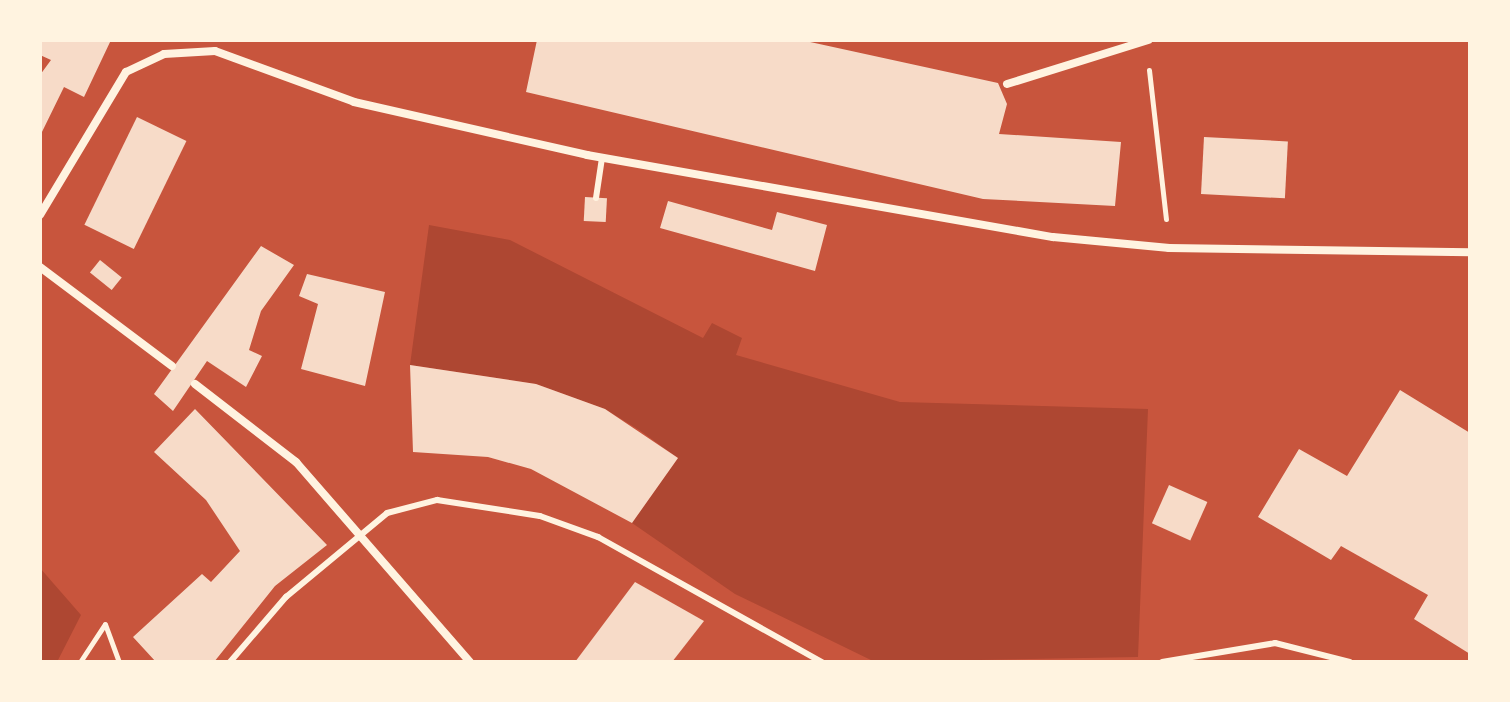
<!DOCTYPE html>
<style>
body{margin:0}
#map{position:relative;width:1510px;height:702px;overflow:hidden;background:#c8553d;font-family:"Titillium Web",sans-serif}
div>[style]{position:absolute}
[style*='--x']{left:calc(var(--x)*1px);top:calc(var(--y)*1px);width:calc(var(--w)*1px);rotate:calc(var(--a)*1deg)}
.green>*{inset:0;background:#ae4732}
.building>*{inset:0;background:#f7dbc8;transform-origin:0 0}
.path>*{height:5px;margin:-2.5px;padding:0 2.5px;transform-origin:2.5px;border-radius:2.5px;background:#fff3e0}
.service>*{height:6px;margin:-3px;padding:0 3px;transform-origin:3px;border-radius:3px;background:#fff3e0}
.minor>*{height:8px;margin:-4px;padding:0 4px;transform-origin:4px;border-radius:4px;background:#fff3e0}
span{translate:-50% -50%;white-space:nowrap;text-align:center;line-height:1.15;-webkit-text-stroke:6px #fff3e0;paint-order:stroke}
.frame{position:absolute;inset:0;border:42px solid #fff3e0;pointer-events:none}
</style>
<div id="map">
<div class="green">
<div style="clip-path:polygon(429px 225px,510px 240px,703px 338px,712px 323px,742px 338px,736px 355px,900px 402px,1148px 409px,1138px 657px,875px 662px,735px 594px,632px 523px,678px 458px,639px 430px,605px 409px,536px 384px,410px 365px)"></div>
<div style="clip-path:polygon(40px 568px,81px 615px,57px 662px,40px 662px)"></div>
</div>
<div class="building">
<div style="clip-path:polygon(40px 40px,111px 40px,84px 97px,64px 87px,40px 136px,40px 75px,51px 60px,40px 55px)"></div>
<div style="clip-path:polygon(537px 40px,801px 40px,998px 83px,1007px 104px,999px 134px,1121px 142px,1115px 206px,983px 199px,526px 92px)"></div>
<div style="left:137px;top:117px;width:55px;height:120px;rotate:26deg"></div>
<div style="left:1204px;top:137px;width:84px;height:57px;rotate:3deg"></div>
<div style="left:585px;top:197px;width:22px;height:24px;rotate:3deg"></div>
<div style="clip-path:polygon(668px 201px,772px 230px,777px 212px,827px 225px,815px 271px,660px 228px)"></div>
<div style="clip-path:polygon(261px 246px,294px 265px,261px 311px,249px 350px,262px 356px,246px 387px,207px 361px,173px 411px,154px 394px)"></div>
<div style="left:100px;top:260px;width:28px;height:16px;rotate:39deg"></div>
<div style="clip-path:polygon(307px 274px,385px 292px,365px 386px,301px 369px,318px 304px,299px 296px)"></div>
<div style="clip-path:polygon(410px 365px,536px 384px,605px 409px,678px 458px,632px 523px,531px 469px,488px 457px,413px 452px)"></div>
<div style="clip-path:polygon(1400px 390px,1470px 433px,1470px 654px,1414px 619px,1428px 595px,1341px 546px,1331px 560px,1258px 517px,1299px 449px,1347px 476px)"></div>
<div style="clip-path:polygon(195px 409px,327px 545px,275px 586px,214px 662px,156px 662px,133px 637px,202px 574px,211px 582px,240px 551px,206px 500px,154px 452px)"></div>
<div style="left:1169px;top:485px;width:42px;height:42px;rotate:24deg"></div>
<div style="clip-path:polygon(635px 582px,704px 621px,672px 662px,575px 662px)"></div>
</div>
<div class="path">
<div style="--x:1149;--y:70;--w:150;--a:83.5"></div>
<div style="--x:80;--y:662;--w:45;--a:-56.7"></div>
<div style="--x:105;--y:624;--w:40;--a:69.8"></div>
</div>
<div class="service">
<div style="--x:596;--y:198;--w:40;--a:-81.5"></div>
<div style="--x:230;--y:662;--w:86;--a:-49.3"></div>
<div style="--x:286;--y:597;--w:131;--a:-39.7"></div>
<div style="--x:387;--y:513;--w:52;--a:-14.6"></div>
<div style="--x:437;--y:500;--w:104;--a:8.8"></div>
<div style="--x:540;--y:516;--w:62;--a:19.9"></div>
<div style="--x:598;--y:537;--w:257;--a:29.2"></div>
<div style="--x:1162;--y:662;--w:115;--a:-9.5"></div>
<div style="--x:1275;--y:643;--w:77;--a:14.2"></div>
</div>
<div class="minor">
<div style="--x:1007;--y:84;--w:148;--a:-17.3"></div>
<div style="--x:40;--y:215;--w:167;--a:-59"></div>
<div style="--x:126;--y:72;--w:42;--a:-25.3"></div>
<div style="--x:164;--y:54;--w:51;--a:-3.4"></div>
<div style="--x:215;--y:51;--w:148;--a:20.1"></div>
<div style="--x:354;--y:102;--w:239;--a:12.8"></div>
<div style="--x:587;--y:155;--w:473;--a:10"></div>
<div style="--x:1053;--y:237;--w:117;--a:5.4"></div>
<div style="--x:1169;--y:248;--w:301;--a:0.8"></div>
<div style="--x:40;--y:267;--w:165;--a:36.9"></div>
<div style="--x:195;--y:384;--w:128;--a:37.7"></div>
<div style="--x:296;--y:462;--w:265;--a:49"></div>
</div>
<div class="frame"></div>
</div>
